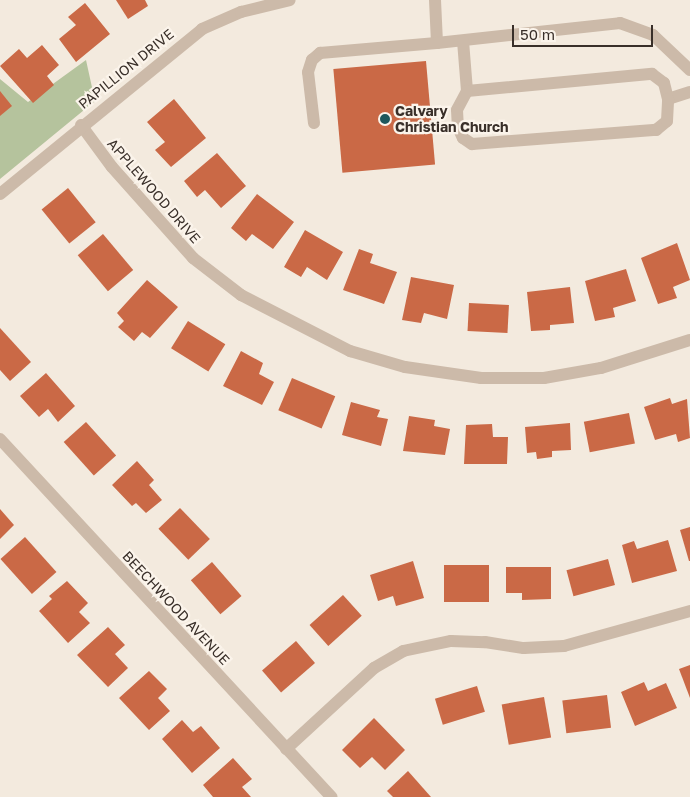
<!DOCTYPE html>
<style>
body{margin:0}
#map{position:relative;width:690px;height:797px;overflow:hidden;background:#f3eade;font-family:"Golos Text",sans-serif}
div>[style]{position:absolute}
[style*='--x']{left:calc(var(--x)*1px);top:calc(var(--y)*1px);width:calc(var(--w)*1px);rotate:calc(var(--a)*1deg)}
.green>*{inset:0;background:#b5c39d}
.building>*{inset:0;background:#ca6946;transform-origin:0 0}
.minor>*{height:12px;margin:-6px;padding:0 6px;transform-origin:6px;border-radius:6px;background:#ccbaa9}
.dots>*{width:14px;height:14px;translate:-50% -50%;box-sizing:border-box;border:2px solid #fbf4eb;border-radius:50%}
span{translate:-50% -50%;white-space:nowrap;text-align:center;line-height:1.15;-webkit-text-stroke:4.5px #fbf4eb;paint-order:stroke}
.street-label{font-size:14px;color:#392f29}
.poi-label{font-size:14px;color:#392f29;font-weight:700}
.left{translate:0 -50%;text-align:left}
.scale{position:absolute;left:512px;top:25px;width:141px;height:22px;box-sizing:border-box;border:2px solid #392f29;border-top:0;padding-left:6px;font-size:15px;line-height:18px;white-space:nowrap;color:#392f29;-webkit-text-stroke:4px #fbf4eb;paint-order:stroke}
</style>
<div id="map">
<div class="green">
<div style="clip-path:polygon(86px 60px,95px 101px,0 179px,0 79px,28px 102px)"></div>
</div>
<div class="building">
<div style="clip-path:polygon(116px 0,145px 0,148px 6px,128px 19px)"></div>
<div style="clip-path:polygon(85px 3px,110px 34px,76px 62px,59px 39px,76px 25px,68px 17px)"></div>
<div style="clip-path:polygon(42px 45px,59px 65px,47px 76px,54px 85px,33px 103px,0 66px,19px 49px,27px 58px)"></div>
<div style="left:426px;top:61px;width:104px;height:93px;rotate:85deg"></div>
<div style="clip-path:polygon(0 91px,12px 106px,0 116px)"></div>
<div style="clip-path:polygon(174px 99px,206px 138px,171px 167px,155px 150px,165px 142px,147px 122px)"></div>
<div style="clip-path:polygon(217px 153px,246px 186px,221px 208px,205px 190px,197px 197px,184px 181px)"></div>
<div style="left:68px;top:188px;width:44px;height:34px;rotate:51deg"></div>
<div style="clip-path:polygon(257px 194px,294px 222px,273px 249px,252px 234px,246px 241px,231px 228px)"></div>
<div style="clip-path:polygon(305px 230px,343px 252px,327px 280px,307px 267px,301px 277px,284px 267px)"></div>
<div style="left:103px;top:234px;width:47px;height:33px;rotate:50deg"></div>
<div style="clip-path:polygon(677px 243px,690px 280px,673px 287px,677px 298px,658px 304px,641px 258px)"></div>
<div style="clip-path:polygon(359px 249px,373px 254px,370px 263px,397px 272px,384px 304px,343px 290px)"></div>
<div style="clip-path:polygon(626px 269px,636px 301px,613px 308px,615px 317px,595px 321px,585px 281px)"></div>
<div style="clip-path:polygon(411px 277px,454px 285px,447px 319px,424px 313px,421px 323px,402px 320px)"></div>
<div style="clip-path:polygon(147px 280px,178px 307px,150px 338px,142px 332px,134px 341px,118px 327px,124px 321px,117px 313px)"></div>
<div style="clip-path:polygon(570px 287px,574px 323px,550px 325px,550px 330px,531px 331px,527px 292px)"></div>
<div style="left:469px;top:303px;width:40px;height:28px;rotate:3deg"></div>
<div style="left:188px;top:321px;width:44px;height:32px;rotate:32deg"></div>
<div style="clip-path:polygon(0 328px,31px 362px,10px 381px,0 370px)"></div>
<div style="clip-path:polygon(241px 351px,263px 363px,259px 374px,274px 382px,262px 405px,223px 386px)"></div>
<div style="clip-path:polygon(46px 373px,75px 406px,58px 422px,48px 409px,39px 417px,20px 396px)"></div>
<div style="left:292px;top:378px;width:47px;height:35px;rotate:23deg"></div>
<div style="clip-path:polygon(670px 398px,672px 404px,687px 399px,690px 438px,678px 442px,676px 434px,655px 440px,644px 407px)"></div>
<div style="clip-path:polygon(351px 402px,380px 410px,377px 417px,388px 419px,381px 446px,342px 435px)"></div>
<div style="left:629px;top:413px;width:31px;height:46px;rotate:79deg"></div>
<div style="clip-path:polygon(409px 416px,435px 420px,434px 426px,450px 429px,445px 455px,403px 451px)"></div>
<div style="left:86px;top:422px;width:45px;height:30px;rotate:48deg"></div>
<div style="clip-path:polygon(570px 423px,571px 450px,552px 451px,552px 457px,537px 459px,536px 452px,527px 453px,525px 427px)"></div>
<div style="clip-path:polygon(492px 424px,493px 437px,508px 437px,507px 464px,464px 464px,466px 425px)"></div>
<div style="clip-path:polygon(137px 461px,154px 480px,149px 485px,162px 500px,146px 513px,136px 503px,132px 506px,112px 485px)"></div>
<div style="left:180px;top:508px;width:43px;height:30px;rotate:46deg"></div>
<div style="clip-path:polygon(0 509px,14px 525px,0 539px)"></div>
<div style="clip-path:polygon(690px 527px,690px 561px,689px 561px,680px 530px)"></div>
<div style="left:25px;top:537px;width:47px;height:33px;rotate:48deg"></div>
<div style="clip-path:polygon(668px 540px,677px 571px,632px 583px,622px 545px,634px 541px,637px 549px)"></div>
<div style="left:608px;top:559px;width:27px;height:43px;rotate:75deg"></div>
<div style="clip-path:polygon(413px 561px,424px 598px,396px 606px,393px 596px,378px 601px,370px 575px)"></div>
<div style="left:212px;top:562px;width:45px;height:28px;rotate:49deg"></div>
<div style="left:444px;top:565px;width:45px;height:37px"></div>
<div style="clip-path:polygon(506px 567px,551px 567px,551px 599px,522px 600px,522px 593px,506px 593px)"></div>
<div style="clip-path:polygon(67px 581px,88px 603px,79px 612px,90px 623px,68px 643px,39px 611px,52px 599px,49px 596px)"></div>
<div style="left:343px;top:595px;width:28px;height:45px;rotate:48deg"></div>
<div style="clip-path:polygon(108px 627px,125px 645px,115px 654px,128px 668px,108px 687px,77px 655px)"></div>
<div style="left:296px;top:641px;width:29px;height:45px;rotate:49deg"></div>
<div style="clip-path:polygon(690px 665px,690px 698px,679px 669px)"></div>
<div style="clip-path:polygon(149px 671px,167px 689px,158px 698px,170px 711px,149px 730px,119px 698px)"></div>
<div style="clip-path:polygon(644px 682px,648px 691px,666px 683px,677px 708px,635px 726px,621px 692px)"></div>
<div style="left:477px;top:686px;width:27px;height:44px;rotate:73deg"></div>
<div style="left:607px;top:695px;width:33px;height:45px;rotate:83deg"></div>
<div style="left:544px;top:697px;width:41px;height:43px;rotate:80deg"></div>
<div style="clip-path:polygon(374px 718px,405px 750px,385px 770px,372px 757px,360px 768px,342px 750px)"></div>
<div style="clip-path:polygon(182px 720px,193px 732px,201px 726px,220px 748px,192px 773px,162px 739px)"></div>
<div style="clip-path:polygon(233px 758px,252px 779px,242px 787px,251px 797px,213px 797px,203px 785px)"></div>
<div style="clip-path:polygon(408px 771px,431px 797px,393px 797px,387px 791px)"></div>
</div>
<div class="minor">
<div style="--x:435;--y:0;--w:43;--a:87.3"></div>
<div style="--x:437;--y:43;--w:184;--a:-6.2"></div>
<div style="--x:620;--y:23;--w:35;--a:20"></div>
<div style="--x:653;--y:35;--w:51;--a:43.4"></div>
<div style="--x:463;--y:41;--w:50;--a:85.4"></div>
<div style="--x:467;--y:91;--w:186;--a:-5.3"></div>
<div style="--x:652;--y:74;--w:15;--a:37"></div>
<div style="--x:664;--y:83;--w:16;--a:76"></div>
<div style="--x:668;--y:99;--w:23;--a:-18"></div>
<div style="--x:467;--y:91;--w:21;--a:118"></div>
<div style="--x:457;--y:110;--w:17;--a:87"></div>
<div style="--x:458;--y:127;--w:12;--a:66"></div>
<div style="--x:463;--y:138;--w:11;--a:34"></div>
<div style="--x:472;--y:144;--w:185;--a:-4.4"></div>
<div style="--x:656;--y:130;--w:14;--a:-39"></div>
<div style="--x:667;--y:121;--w:22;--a:-87"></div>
<div style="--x:314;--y:123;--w:51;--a:-96.7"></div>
<div style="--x:308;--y:72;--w:13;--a:-72"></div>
<div style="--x:312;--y:60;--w:11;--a:-41"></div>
<div style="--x:320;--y:53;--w:117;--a:-4.9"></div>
<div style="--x:81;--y:125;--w:52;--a:53.6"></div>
<div style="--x:112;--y:167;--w:122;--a:48.3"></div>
<div style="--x:193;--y:258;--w:61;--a:37.6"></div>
<div style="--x:241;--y:295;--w:123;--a:27.2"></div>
<div style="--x:350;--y:351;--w:57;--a:16.2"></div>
<div style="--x:405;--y:367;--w:77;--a:8.2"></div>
<div style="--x:481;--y:378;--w:63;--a:0"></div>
<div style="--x:544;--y:378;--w:58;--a:-10"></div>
<div style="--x:601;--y:368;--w:93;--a:-17.5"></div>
<div style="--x:0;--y:194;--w:261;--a:-39.2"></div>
<div style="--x:202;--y:29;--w:43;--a:-23.6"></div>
<div style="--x:241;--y:12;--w:50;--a:-13.8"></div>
<div style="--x:0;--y:439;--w:488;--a:47.2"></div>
<div style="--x:286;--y:749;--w:120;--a:-42.6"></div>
<div style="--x:374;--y:668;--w:34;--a:-30"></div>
<div style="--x:403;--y:651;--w:49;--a:-11.8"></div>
<div style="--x:451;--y:641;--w:34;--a:2"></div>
<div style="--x:485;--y:642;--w:39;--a:9"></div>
<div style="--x:524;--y:648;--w:40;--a:-2.9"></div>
<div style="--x:564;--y:646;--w:131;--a:-15.5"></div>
</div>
<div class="dots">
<div style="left:385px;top:119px;background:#1d575c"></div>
</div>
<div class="street-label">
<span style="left:126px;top:69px;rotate:-39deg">PAPILLION DRIVE</span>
<span style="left:154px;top:191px;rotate:49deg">APPLEWOOD DRIVE</span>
<span style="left:176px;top:608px;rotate:47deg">BEECHWOOD AVENUE</span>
</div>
<div class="poi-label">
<span class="left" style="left:395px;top:119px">Calvary<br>Christian Church</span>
</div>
<div class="scale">50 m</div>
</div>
